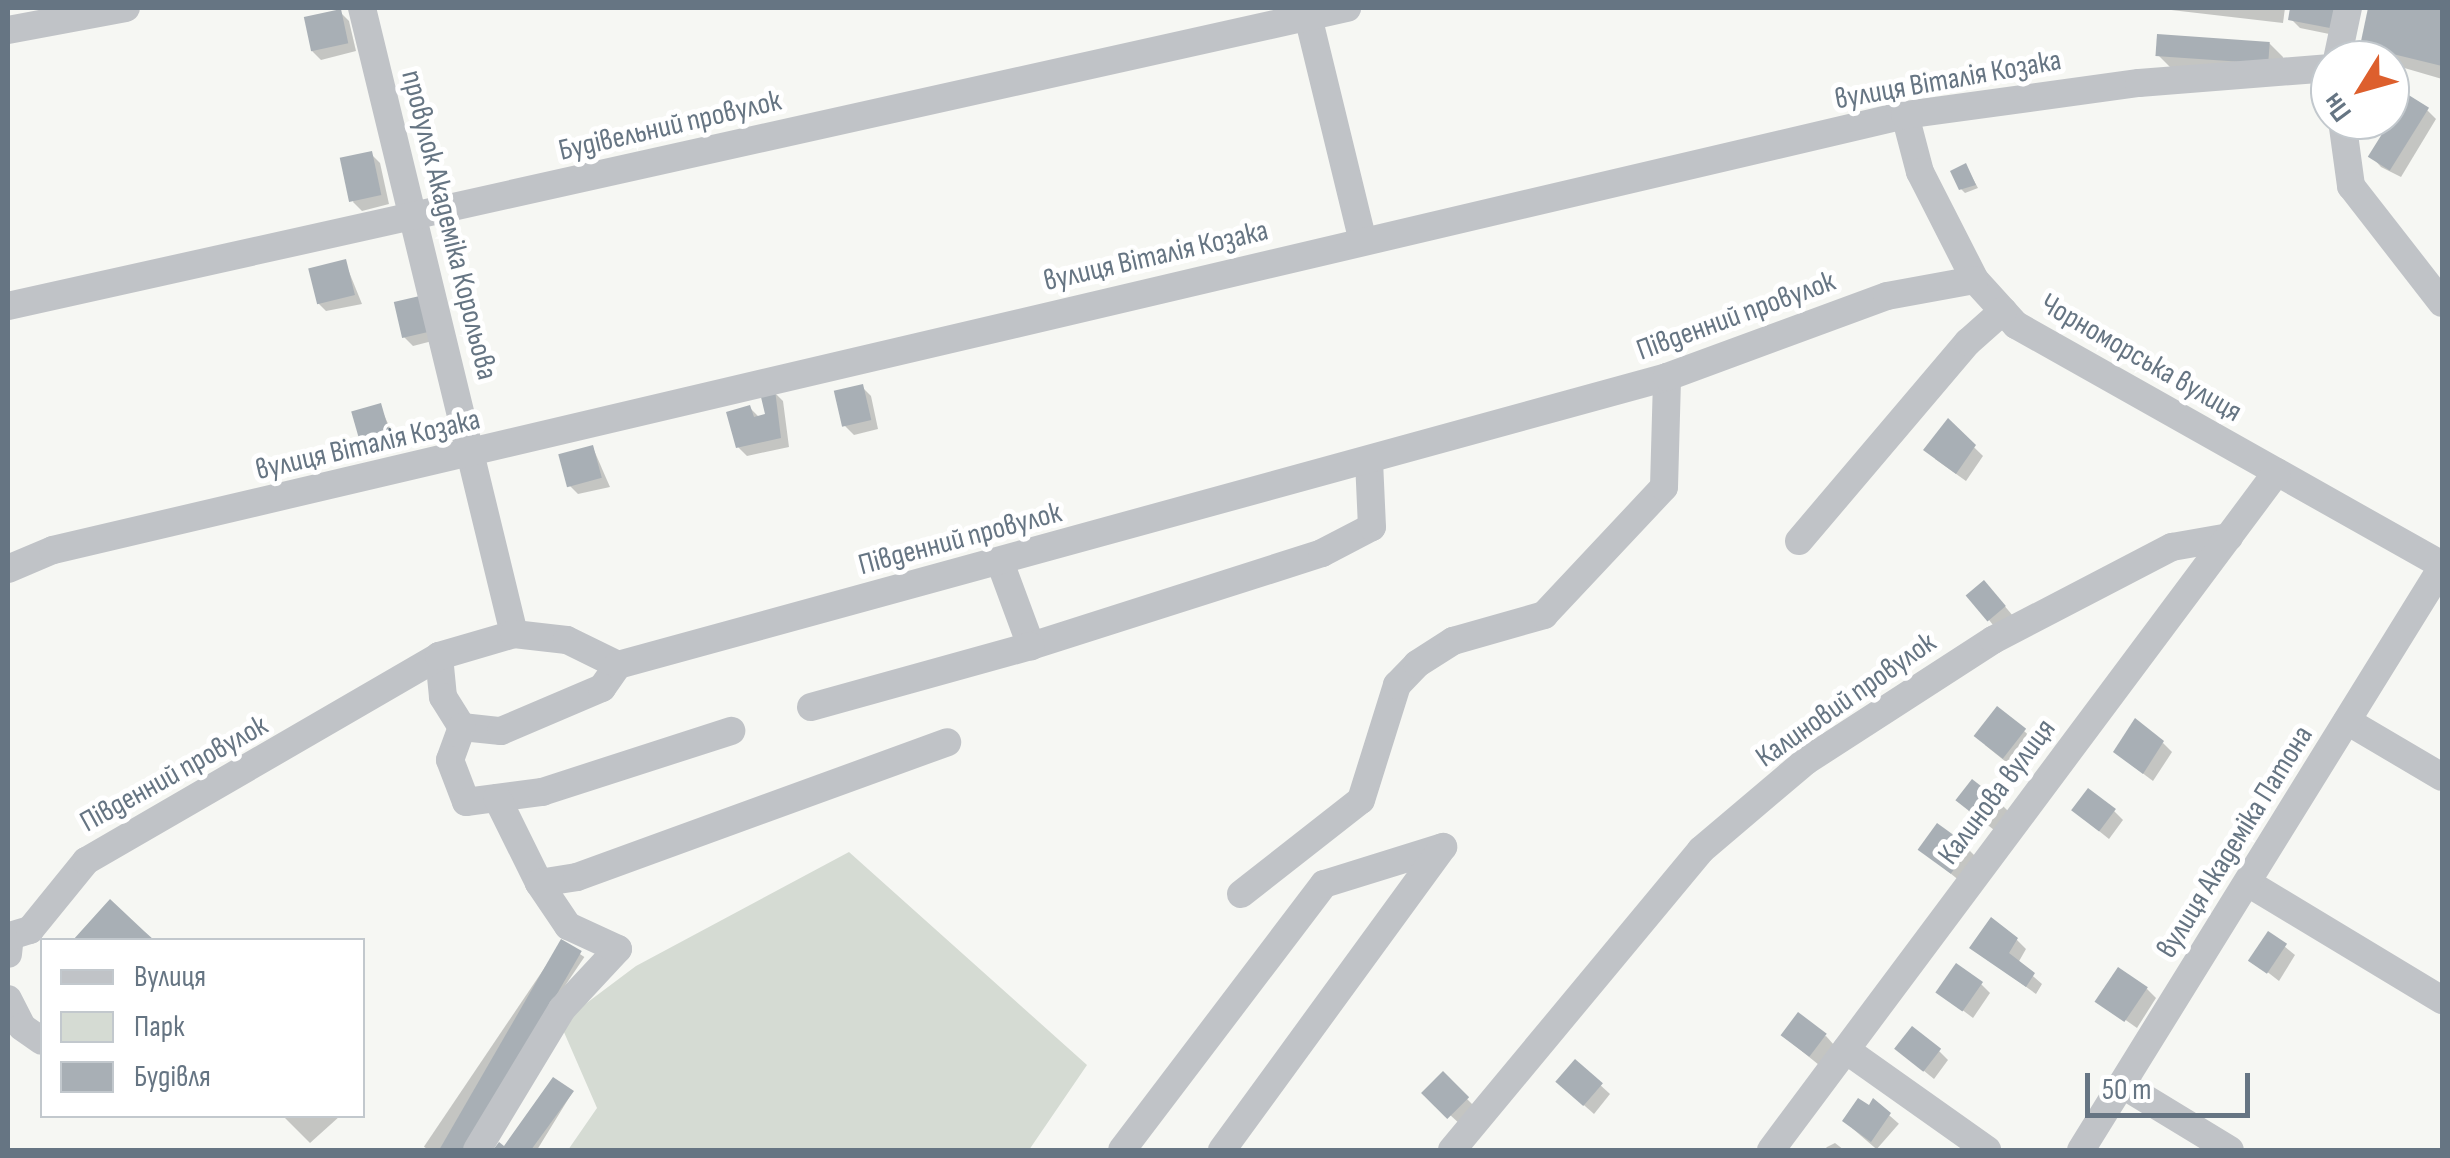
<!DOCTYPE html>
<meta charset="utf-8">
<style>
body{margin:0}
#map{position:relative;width:2450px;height:1158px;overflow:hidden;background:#f6f7f3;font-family:"Sofia Sans Condensed",sans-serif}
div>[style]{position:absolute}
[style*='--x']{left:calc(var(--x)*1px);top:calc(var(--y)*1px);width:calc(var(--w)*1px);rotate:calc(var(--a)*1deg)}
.green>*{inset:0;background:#d5dbd3}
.shadow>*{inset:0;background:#0003;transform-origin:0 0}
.building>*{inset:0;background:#a8afb5;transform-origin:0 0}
.minor>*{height:28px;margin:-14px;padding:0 14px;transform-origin:14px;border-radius:14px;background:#c0c3c7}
span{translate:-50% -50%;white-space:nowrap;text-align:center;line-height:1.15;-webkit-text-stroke:10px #fff;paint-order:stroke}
.street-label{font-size:30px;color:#667583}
.frame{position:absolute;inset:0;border:10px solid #667583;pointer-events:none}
.legend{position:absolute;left:40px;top:938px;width:325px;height:180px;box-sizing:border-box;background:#fff;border:2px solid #c2c8cd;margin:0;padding:12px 18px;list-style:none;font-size:30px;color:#667583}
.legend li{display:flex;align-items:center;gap:20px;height:50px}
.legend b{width:50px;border:2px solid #c2c8cd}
.north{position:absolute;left:2310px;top:40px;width:100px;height:100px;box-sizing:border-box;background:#fff;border:2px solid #c2c8cd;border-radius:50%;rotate:233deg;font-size:28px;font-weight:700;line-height:40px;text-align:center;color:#667583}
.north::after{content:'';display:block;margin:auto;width:35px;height:45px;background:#dd5f2d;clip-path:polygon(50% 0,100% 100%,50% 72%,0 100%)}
.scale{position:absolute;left:2085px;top:1073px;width:165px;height:45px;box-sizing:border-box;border:5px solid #667583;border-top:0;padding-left:12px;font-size:30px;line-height:35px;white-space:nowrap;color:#667583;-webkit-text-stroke:8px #fff;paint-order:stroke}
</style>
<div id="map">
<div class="green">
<div style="clip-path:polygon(849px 852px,1087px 1065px,1029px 1150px,568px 1150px,597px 1108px,560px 1023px,636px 966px)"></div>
</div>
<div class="shadow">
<div style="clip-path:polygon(2154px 8px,2285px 8px,2283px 23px)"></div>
<div style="clip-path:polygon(2293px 8px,2337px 8px,2339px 36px,2300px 28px,2291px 19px)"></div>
<div style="clip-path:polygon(2370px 8px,2442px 8px,2442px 79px,2377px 60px,2363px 45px)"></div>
<div style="clip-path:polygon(340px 12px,349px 21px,356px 51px,321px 60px,312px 51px)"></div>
<div style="clip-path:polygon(2269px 43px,2283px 57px,2281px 74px,2172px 69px,2158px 55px)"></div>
<div style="clip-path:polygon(2427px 110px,2436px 119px,2401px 177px,2381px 167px,2373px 158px)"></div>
<div style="clip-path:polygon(371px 154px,380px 163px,389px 204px,362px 211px,353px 202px)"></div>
<div style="clip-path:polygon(1966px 166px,1978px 188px,1965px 193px,1961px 189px)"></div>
<div style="clip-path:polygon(345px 262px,362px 304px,326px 311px,317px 302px)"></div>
<div style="clip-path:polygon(397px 305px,440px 339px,413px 346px,404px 337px)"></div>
<div style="clip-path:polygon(862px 387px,871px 396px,878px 429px,854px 435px,845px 426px)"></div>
<div style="clip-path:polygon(774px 392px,783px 401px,789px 447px,747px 456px,738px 447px,750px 408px,760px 418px,768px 416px)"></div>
<div style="clip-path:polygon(380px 406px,399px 448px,371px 456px,362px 447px)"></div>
<div style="clip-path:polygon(1948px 422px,1983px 456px,1966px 481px,1935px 459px)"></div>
<div style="clip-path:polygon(593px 448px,610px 487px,578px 494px,569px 485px)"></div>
<div style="clip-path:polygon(1993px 592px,2013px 616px,1997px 630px,1970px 596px)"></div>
<div style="clip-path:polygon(2024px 731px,2033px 739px,2011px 766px,1985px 745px)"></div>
<div style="clip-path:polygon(2163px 743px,2172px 752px,2153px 781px,2125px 760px)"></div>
<div style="clip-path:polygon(2002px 805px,2011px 814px,1998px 833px,1968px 810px)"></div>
<div style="clip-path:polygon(2114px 811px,2123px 820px,2109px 839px,2084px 819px)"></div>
<div style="clip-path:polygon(1968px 849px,1977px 858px,1960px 881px,1931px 858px)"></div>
<div style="clip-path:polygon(2269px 934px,2295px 955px,2279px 981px,2252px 960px)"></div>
<div style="clip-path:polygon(2017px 940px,2026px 949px,2018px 963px,2042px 984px,2036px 994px,1972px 948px)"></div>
<div style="left:562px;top:942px;width:27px;height:247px;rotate:34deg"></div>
<div style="clip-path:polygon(1981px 984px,1990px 993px,1973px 1018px,1940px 993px)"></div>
<div style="clip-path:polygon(2147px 989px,2156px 998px,2137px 1028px,2100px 1002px)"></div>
<div style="clip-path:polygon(1826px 1036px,1834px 1045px,1819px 1065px,1793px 1044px)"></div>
<div style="clip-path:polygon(1939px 1051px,1948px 1060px,1934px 1079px,1907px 1057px)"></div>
<div style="clip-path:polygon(1575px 1062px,1610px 1094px,1594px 1114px,1568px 1091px)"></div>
<div style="clip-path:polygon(1443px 1075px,1476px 1108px,1461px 1125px,1437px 1103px)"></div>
<div style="clip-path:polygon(572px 1093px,537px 1150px,496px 1150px,505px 1149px)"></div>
<div style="left:1874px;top:1102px;width:33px;height:34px;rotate:41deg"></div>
<div style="clip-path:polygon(283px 1116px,340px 1116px,310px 1143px)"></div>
<div style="clip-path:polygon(1835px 1143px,1844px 1150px,1824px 1150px,1827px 1147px)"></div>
</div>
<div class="building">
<div style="clip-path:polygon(2290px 8px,2335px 8px,2330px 28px,2288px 20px)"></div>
<div style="clip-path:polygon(2368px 8px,2442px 8px,2442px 66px,2360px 46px)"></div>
<div style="left:341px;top:9px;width:35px;height:38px;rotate:78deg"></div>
<div style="left:2157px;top:34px;width:113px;height:22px;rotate:4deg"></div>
<div style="left:2407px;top:94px;width:26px;height:74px;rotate:32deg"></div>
<div style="left:372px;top:151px;width:45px;height:33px;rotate:78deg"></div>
<div style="clip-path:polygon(1966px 163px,1976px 185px,1959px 190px,1950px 171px)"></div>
<div style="left:346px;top:259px;width:37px;height:39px;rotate:76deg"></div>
<div style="left:424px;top:295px;width:37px;height:31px;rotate:77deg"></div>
<div style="left:863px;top:384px;width:37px;height:30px;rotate:77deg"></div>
<div style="clip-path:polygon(775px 390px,781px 438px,736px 448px,726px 412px,750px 405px,754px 417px,765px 414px,760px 393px)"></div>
<div style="left:381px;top:403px;width:37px;height:31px;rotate:74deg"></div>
<div style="clip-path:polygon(1948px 418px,1976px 445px,1956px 474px,1923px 450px)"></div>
<div style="left:593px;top:445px;width:34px;height:36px;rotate:75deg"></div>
<div style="left:1984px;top:580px;width:34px;height:24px;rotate:50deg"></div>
<div style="left:1997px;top:706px;width:37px;height:38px;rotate:38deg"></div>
<div style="clip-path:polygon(2135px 718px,2164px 741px,2143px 774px,2113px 752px)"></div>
<div style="left:1972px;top:779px;width:39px;height:27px;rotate:38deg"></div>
<div style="left:2088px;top:788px;width:35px;height:28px;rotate:37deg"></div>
<div style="left:1937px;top:823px;width:41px;height:33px;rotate:36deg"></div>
<div style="clip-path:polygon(110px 899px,144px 931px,154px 940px,73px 940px)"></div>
<div style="clip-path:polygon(1991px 917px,2018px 938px,2009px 953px,2035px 973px,2026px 987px,1969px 948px)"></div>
<div style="left:2268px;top:931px;width:23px;height:36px;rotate:34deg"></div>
<div style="left:561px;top:939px;width:24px;height:251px;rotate:30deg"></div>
<div style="left:1956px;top:963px;width:33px;height:36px;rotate:35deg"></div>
<div style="left:2118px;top:967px;width:36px;height:42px;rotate:34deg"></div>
<div style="left:1798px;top:1012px;width:36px;height:29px;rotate:37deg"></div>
<div style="left:1912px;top:1026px;width:37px;height:29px;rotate:38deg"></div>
<div style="left:1575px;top:1059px;width:37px;height:30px;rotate:41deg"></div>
<div style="left:1443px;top:1071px;width:37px;height:31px;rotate:45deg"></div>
<div style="clip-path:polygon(553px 1077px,574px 1091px,531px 1150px,493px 1150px,499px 1142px,504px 1146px)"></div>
<div style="clip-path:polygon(1858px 1098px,1869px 1105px,1873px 1098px,1891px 1113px,1871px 1142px,1842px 1121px)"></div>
</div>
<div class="minor">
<div style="--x:362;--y:8;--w:644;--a:76.35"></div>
<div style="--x:1306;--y:8;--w:240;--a:76.3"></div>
<div style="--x:8;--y:30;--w:120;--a:-10.6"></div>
<div style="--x:2337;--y:60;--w:53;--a:-78.1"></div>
<div style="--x:1905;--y:115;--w:59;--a:75.3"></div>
<div style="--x:1920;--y:172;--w:121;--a:63"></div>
<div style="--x:1975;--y:280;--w:61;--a:47.7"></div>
<div style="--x:2016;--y:325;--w:489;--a:29.4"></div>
<div style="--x:2342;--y:120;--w:67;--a:82.2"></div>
<div style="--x:2351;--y:186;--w:148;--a:52.1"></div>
<div style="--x:8;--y:306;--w:1372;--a:-12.55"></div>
<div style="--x:1799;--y:541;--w:261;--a:-49.7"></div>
<div style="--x:1968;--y:342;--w:47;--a:-41.5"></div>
<div style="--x:1000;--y:562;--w:90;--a:69.7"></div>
<div style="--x:1031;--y:646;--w:305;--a:-17.7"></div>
<div style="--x:1322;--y:553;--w:56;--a:-27.5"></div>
<div style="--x:1372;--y:527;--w:66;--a:-92.6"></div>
<div style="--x:8;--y:569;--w:49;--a:-22.9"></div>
<div style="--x:53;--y:550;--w:1902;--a:-13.22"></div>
<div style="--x:1905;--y:115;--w:236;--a:-7.8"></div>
<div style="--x:2139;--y:83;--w:192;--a:-4.5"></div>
<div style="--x:439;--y:656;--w:41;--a:84.4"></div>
<div style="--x:443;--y:697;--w:36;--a:58"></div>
<div style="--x:462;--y:727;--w:39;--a:6"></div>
<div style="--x:501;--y:731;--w:110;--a:-23.1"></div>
<div style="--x:602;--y:688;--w:28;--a:-55"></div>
<div style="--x:811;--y:707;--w:228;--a:-15.5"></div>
<div style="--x:2347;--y:721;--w:110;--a:30.5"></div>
<div style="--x:462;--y:727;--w:35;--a:110"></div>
<div style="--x:450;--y:760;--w:45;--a:69.1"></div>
<div style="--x:466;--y:802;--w:77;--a:-7.5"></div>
<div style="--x:542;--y:792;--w:199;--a:-17.9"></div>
<div style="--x:497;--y:798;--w:95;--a:63.7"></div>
<div style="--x:539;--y:883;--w:38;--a:-9"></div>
<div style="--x:577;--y:877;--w:394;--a:-20"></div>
<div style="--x:2248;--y:883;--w:227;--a:31.1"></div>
<div style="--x:1241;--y:894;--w:152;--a:-38.1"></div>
<div style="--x:1361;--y:800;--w:121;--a:-72.6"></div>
<div style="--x:1397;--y:685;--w:29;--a:-46"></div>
<div style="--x:1417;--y:664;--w:43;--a:-32.6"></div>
<div style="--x:1453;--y:641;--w:95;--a:-15.9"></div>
<div style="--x:1544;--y:615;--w:175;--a:-46.8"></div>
<div style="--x:1664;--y:487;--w:110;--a:-88.4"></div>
<div style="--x:8;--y:954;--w:18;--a:-84"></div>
<div style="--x:10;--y:936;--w:21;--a:-17"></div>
<div style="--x:30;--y:930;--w:89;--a:-50.9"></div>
<div style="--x:86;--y:861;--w:408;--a:-30.1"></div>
<div style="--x:439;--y:656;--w:78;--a:-16.3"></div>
<div style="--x:514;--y:634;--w:53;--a:6.5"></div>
<div style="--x:567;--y:640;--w:57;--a:26.1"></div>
<div style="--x:618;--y:665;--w:1088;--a:-15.35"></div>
<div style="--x:1667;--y:377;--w:234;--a:-20.2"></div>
<div style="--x:1887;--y:296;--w:89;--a:-10.3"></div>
<div style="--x:8;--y:999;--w:31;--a:63"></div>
<div style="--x:22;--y:1027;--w:24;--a:35"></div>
<div style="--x:1846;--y:1050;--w:173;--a:35.3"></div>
<div style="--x:2123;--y:1085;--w:125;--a:31.3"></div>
<div style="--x:477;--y:1150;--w:165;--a:-58.9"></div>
<div style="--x:562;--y:1009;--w:82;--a:-47"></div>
<div style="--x:618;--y:949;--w:55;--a:-155.3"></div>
<div style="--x:568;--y:926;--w:52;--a:-124"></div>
<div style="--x:1122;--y:1150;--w:334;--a:-52.8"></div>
<div style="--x:1324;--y:884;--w:125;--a:-17.3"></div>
<div style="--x:1222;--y:1150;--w:375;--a:-53.9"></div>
<div style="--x:1452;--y:1150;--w:390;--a:-50.3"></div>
<div style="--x:1701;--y:850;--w:138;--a:-40.3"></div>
<div style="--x:1806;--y:761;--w:223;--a:-32.9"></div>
<div style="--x:1993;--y:640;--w:202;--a:-27.5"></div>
<div style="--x:2172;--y:547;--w:58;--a:-10"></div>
<div style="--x:1771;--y:1150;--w:846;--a:-53.27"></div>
<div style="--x:2081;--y:1150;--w:686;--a:-58.23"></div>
</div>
<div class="street-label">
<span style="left:1948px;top:80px;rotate:-10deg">вулиця Віталія Козака</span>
<span style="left:670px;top:126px;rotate:-13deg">Будівельний провулок</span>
<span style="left:449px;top:225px;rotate:76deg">провулок Академіка Корольова</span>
<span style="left:1156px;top:256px;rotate:-13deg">вулиця Віталія Козака</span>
<span style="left:1736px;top:316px;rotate:-20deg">Південний провулок</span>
<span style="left:2141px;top:358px;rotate:30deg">Чорноморська вулиця</span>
<span style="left:368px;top:445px;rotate:-13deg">вулиця Віталія Козака</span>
<span style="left:960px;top:539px;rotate:-15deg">Південний провулок</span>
<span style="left:1846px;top:700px;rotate:-35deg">Калиновий провулок</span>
<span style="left:174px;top:774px;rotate:-29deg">Південний провулок</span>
<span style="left:1997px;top:792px;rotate:-53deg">Калинова вулиця</span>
<span style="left:2235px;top:842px;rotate:-58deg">вулиця Академіка Патона</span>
</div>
<div class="frame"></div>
<ul class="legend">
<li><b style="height:12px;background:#c0c3c7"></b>Вулиця</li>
<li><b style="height:28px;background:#d5dbd3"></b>Парк</li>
<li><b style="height:28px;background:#a8afb5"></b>Будівля</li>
</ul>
<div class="north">Пн</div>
<div class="scale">50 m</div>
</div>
